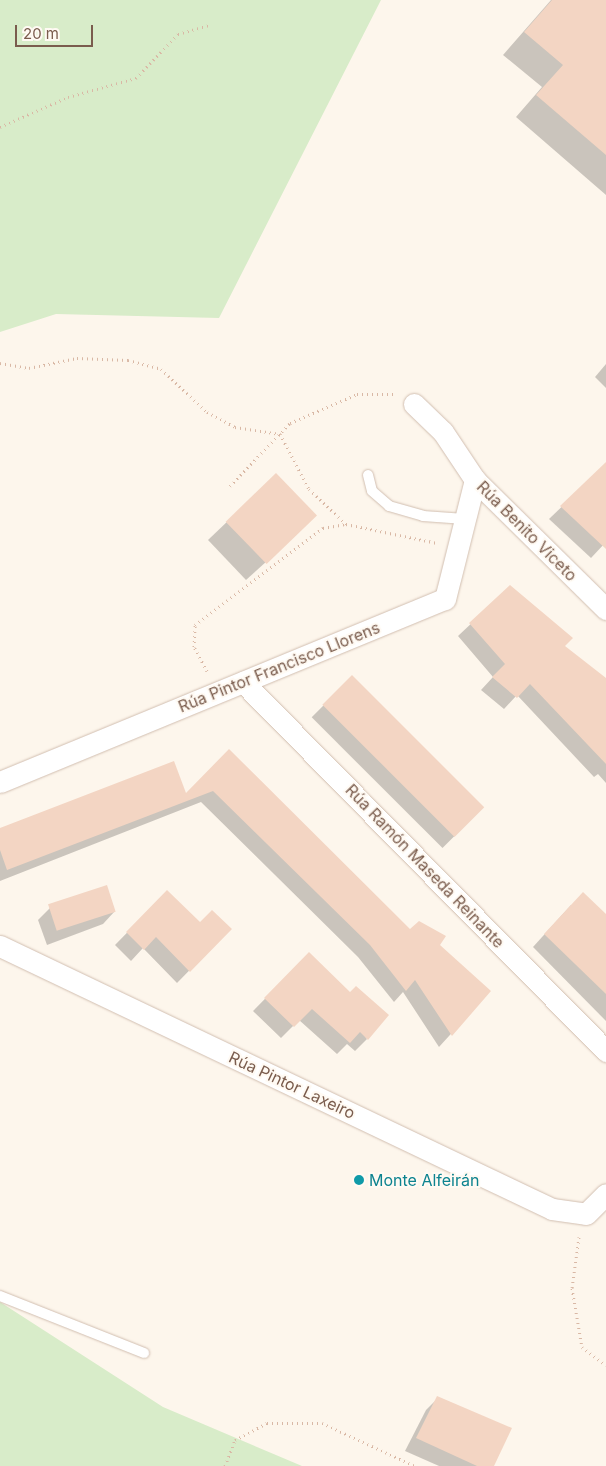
<!DOCTYPE html>
<html>
<head>
<meta charset="utf-8">
<style>
  body { margin:0 }
  #map { position:relative; width:606px; height:1466px; overflow:hidden; background:#fdf6ec; font-family:Inter,sans-serif }
  div>[style] { position:absolute }
  [style*='--x'] { left:calc(var(--x)*1px); top:calc(var(--y)*1px); width:calc(var(--w)*1px); rotate:calc(var(--a)*1deg) }
  .green>* { inset:0; background:#d8ecc9 }
  .shadow>* { inset:0; background:#0003; transform-origin:0 0 }
  .building>* { inset:0; background:#f3d5c3; transform-origin:0 0 }
  .path>* { height:3px; margin-top:-1.5px; transform-origin:0; background:repeating-linear-gradient(90deg,#d9b8a5 0 1px,transparent 0 5px) }
  .roads { filter:drop-shadow(0 0 1px #d1beb0) drop-shadow(0 0 1px #d1beb0) }
  .lane>* { height:10px; margin:-5px; padding:0 5px; transform-origin:5px; border-radius:5px; background:#fff }
  .street>* { height:21px; margin:-10.5px; padding:0 10.5px; transform-origin:10.5px; border-radius:10.5px; background:#fff }
  .dots>* { width:14px; height:14px; translate:-50% -50%; box-sizing:border-box; border:2px solid #fffaf3; border-radius:50% }
  span { translate:-50% -50%; white-space:nowrap; text-align:center; line-height:1.15; -webkit-text-stroke:4px #fffaf3; paint-order:stroke }
  .street-label { font-size:16px; color:#7a5c4d }
  .culture-label { font-size:16px; color:#0d838f }
  .left { translate:0 -50%; text-align:left }
  .scale { position:absolute; left:15px; top:25px; width:78px; height:22px; box-sizing:border-box; border:2px solid #7a5c4d; border-top:0; padding-left:6px; font-size:15px; line-height:18px; white-space:nowrap; color:#7a5c4d; -webkit-text-stroke:4px #fffaf3; paint-order:stroke }
</style>
</head>
<body>
<div id="map">
  <div class="green">
    <div style="clip-path:polygon(0 0,381px 0,219px 318px,56px 314px,0 332px)"></div>
    <div style="clip-path:polygon(0 1302px,163px 1407px,302px 1466px,0 1466px)"></div>
  </div>
  <div class="shadow">
    <div style="clip-path:polygon(551px 0,606px 3px,606px 195px,516px 117px,542px 87px,503px 55px)"></div>
    <div style="clip-path:polygon(606px 364px,606px 388px,595px 377px)"></div>
    <div style="clip-path:polygon(598px 472px,606px 480px,606px 542px,591px 558px,549px 519px)"></div>
    <div style="clip-path:polygon(276px 475px,298px 533px,246px 580px,208px 540px)"></div>
    <div style="clip-path:polygon(510px 587px,563px 647px,606px 679px,606px 783px,598px 774px,594px 777px,517px 695px,504px 709px,481px 690px,493px 677px,458px 636px)"></div>
    <div style="left:352px;top:677px;width:185px;height:57px;rotate:45deg"></div>
    <div style="clip-path:polygon(229px 751px,410px 931px,490px 991px,439px 1047px,403px 992px,394px 1002px,358px 957px,201px 802px,0 881px,0 829px,186px 795px)"></div>
    <div style="clip-path:polygon(167px 892px,200px 924px,230px 929px,177px 983px,143px 948px,131px 961px,115px 945px)"></div>
    <div style="clip-path:polygon(571px 905px,606px 916px,606px 1021px,533px 947px)"></div>
    <div style="clip-path:polygon(50px 908px,115px 911px,103px 924px,47px 945px,38px 920px)"></div>
    <div style="clip-path:polygon(309px 954px,367px 1039px,355px 1051px,347px 1044px,337px 1054px,299px 1020px,281px 1038px,253px 1011px)"></div>
    <div style="clip-path:polygon(438px 1398px,492px 1466px,439px 1466px,405px 1451px,426px 1410px)"></div>
  </div>
  <div class="building">
    <div style="clip-path:polygon(552px 0,606px 0,606px 155px,536px 95px,563px 65px,524px 32px)"></div>
    <div style="clip-path:polygon(606px 462px,606px 549px,560px 506px)"></div>
    <div style="left:276px;top:473px;width:59px;height:70px;rotate:46deg"></div>
    <div style="clip-path:polygon(510px 585px,573px 638px,565px 646px,606px 678px,606px 764px,530px 684px,517px 698px,492px 677px,505px 664px,469px 623px)"></div>
    <div style="left:352px;top:675px;width:187px;height:42px;rotate:45deg"></div>
    <div style="clip-path:polygon(229px 749px,410px 929px,419px 921px,446px 936px,440px 945px,491px 991px,452px 1036px,415px 980px,406px 991px,370px 945px,213px 791px,7px 870px,0 850px,0 828px,174px 761px,186px 793px)"></div>
    <div style="left:107px;top:885px;width:28px;height:62px;rotate:72deg"></div>
    <div style="clip-path:polygon(167px 890px,200px 922px,212px 910px,232px 929px,190px 972px,156px 937px,144px 950px,126px 932px)"></div>
    <div style="clip-path:polygon(583px 892px,606px 914px,606px 994px,544px 934px)"></div>
    <div style="clip-path:polygon(309px 952px,350px 992px,356px 986px,389px 1015px,368px 1040px,360px 1032px,350px 1043px,312px 1009px,294px 1027px,264px 998px)"></div>
    <div style="clip-path:polygon(437px 1396px,512px 1428px,494px 1466px,477px 1466px,416px 1438px)"></div>
  </div>
  <div class="path">
    <div style="--x:0;--y:127;--w:74;--a:-23.8"></div>
    <div style="--x:68;--y:97;--w:71;--a:-15.6"></div>
    <div style="--x:136;--y:78;--w:61;--a:-46.3"></div>
    <div style="--x:178;--y:34;--w:33;--a:-16"></div>
    <div style="--x:0;--y:363;--w:29;--a:10"></div>
    <div style="--x:29;--y:368;--w:49;--a:-11.8"></div>
    <div style="--x:77;--y:358;--w:51;--a:2.2"></div>
    <div style="--x:128;--y:360;--w:34;--a:15"></div>
    <div style="--x:161;--y:369;--w:63;--a:43.1"></div>
    <div style="--x:207;--y:412;--w:32;--a:28"></div>
    <div style="--x:235;--y:427;--w:46;--a:8.8"></div>
    <div style="--x:280;--y:434;--w:62;--a:62.2"></div>
    <div style="--x:309;--y:489;--w:51;--a:43.4"></div>
    <div style="--x:346;--y:524;--w:93;--a:11.8"></div>
    <div style="--x:230;--y:486;--w:87;--a:-46.4"></div>
    <div style="--x:290;--y:423;--w:73;--a:-23.4"></div>
    <div style="--x:357;--y:394;--w:36;--a:0"></div>
    <div style="--x:207;--y:671;--w:27;--a:-118"></div>
    <div style="--x:194;--y:647;--w:22;--a:-87"></div>
    <div style="--x:195;--y:625;--w:161;--a:-37.2"></div>
    <div style="--x:323;--y:528;--w:23;--a:-10"></div>
    <div style="--x:579;--y:1237;--w:51;--a:97.8"></div>
    <div style="--x:572;--y:1288;--w:60;--a:80.4"></div>
    <div style="--x:582;--y:1347;--w:30;--a:37"></div>
    <div style="--x:225;--y:1466;--w:28;--a:-69"></div>
    <div style="--x:235;--y:1440;--w:36;--a:-28"></div>
    <div style="--x:267;--y:1423;--w:55;--a:0"></div>
    <div style="--x:322;--y:1423;--w:102;--a:24.8"></div>
  </div>
  <div class="roads">
    <div class="lane">
      <div style="--x:368;--y:475;--w:16;--a:76"></div>
      <div style="--x:372;--y:491;--w:23;--a:41"></div>
      <div style="--x:389;--y:506;--w:35;--a:16"></div>
      <div style="--x:423;--y:516;--w:42;--a:4.1"></div>
      <div style="--x:0;--y:1296;--w:155;--a:21.6"></div>
    </div>
    <div class="street">
      <div style="--x:414;--y:404;--w:40;--a:44"></div>
      <div style="--x:443;--y:432;--w:58;--a:56.3"></div>
      <div style="--x:475;--y:480;--w:184;--a:44.6"></div>
      <div style="--x:243;--y:682;--w:518;--a:45.47"></div>
      <div style="--x:0;--y:782;--w:481;--a:-22.4"></div>
      <div style="--x:445;--y:599;--w:123;--a:-75.9"></div>
      <div style="--x:0;--y:946;--w:611;--a:25.48"></div>
      <div style="--x:552;--y:1209;--w:34;--a:8"></div>
      <div style="--x:586;--y:1214;--w:28;--a:-45"></div>
    </div>
  </div>
  <div class="dots">
    <div style="left:359px;top:1180px;background:#0f9aa8"></div>
  </div>
  <div class="street-label">
    <span style="left:527px;top:531px;rotate:45deg">Rúa Benito Viceto</span>
    <span style="left:279px;top:667px;rotate:-22deg">Rúa Pintor Francisco Llorens</span>
    <span style="left:425px;top:866px;rotate:46deg">Rúa Ramón Maseda Reinante</span>
    <span style="left:292px;top:1085px;rotate:25deg">Rúa Pintor Laxeiro</span>
  </div>
  <div class="culture-label">
    <span class="left" style="left:369px;top:1180px">Monte Alfeirán</span>
  </div>
  <div class="scale">20 m</div>
</div>
</body>
</html>
